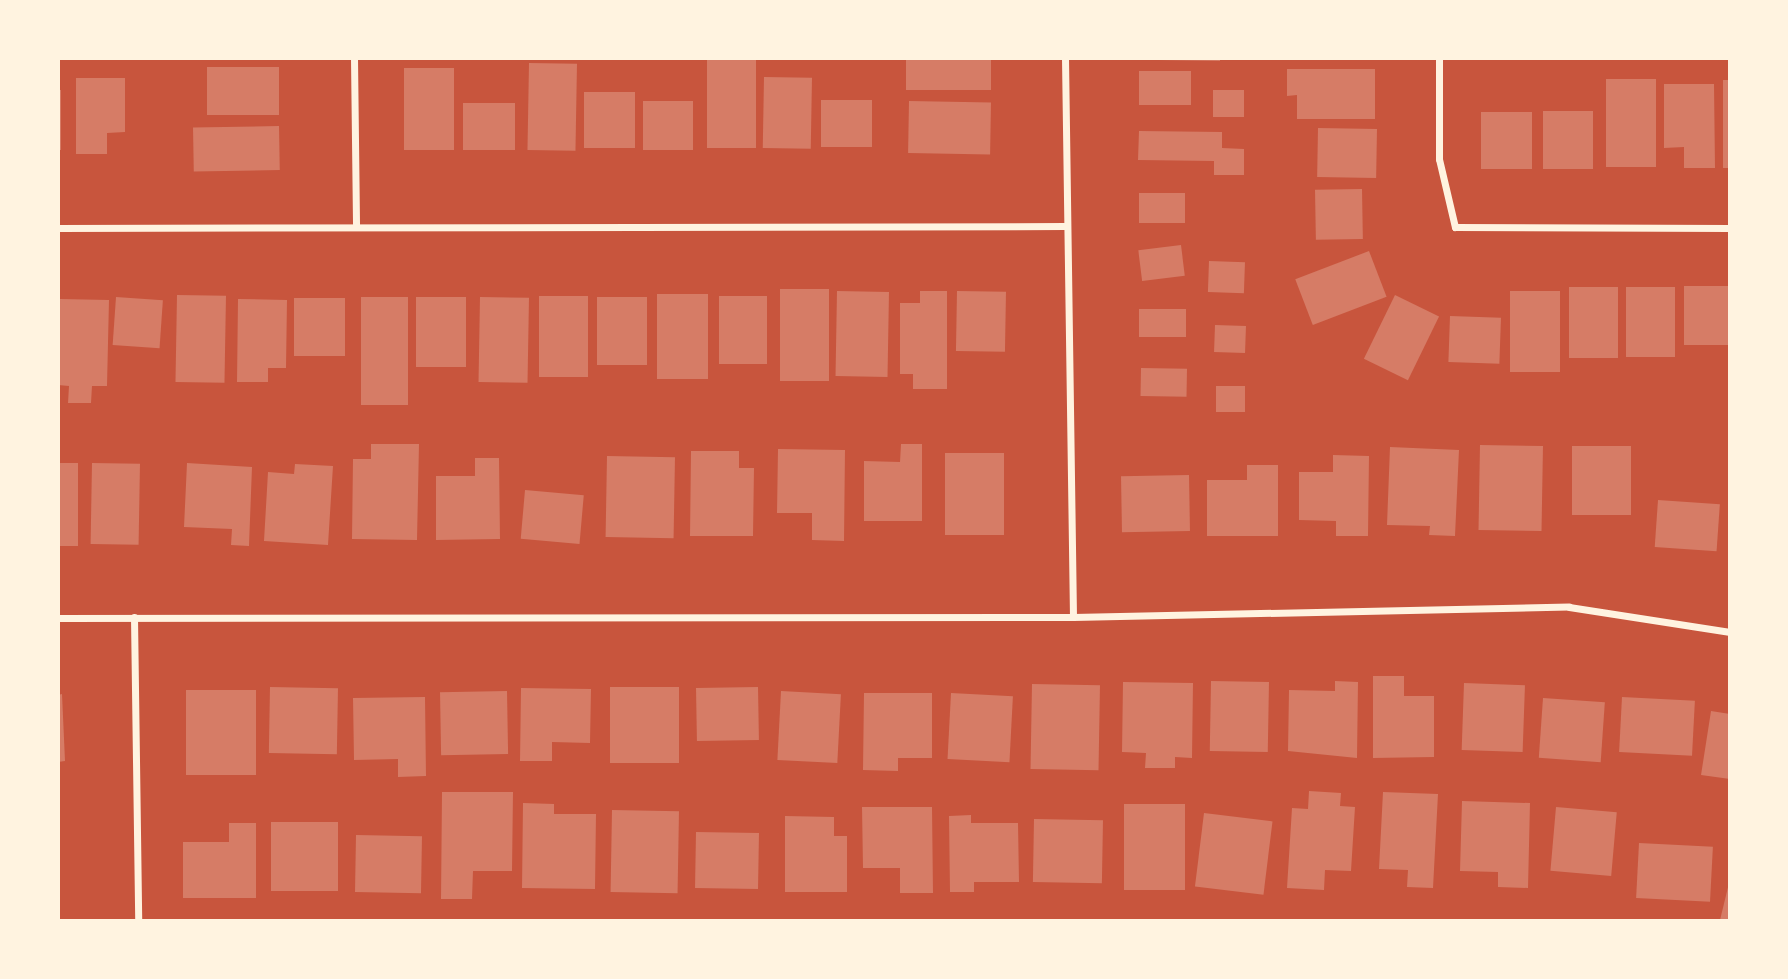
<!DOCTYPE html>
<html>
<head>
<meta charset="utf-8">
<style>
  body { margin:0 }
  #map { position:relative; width:1788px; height:979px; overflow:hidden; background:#c8553d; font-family:Arial,sans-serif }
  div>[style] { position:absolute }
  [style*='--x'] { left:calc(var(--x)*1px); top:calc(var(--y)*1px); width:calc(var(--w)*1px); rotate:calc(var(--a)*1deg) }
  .building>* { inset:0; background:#d67c66; transform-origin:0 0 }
  .minor>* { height:7px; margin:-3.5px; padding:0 3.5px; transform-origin:3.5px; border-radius:3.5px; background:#fff3e0 }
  span { translate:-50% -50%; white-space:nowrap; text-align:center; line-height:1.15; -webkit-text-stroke:5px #fff3e0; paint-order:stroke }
  .frame { position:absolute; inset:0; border:60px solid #fff3e0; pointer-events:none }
</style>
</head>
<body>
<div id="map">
  <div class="building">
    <div style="left:707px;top:58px;width:49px;height:90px"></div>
    <div style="left:906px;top:58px;width:85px;height:32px"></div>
    <div style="clip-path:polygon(1158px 58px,1220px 58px,1220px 61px,1158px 60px)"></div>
    <div style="left:529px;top:63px;width:48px;height:87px;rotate:1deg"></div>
    <div style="left:207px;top:67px;width:72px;height:48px"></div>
    <div style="left:404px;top:68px;width:50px;height:82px"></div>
    <div style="clip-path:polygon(1287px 69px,1375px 69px,1375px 119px,1297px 119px,1297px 95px,1287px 96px)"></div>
    <div style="left:1139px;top:71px;width:52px;height:34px"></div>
    <div style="left:764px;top:77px;width:48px;height:71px;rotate:1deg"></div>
    <div style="clip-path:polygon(76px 78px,125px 78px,125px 132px,107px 133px,107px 154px,76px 154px)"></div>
    <div style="left:1606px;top:79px;width:50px;height:88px"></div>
    <div style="left:1723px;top:80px;width:7px;height:88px"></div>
    <div style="clip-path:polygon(1664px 84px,1714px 84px,1715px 168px,1684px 168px,1684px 147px,1664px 148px)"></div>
    <div style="left:58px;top:90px;width:3px;height:60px"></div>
    <div style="left:1244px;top:90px;width:27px;height:31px;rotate:90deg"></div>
    <div style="left:584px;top:92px;width:51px;height:56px"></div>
    <div style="left:821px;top:100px;width:51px;height:47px"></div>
    <div style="left:643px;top:101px;width:50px;height:49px"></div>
    <div style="left:909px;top:101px;width:82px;height:52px;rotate:1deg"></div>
    <div style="left:463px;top:103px;width:52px;height:47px"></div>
    <div style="left:1543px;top:111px;width:50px;height:58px"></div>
    <div style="left:1481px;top:112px;width:51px;height:57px"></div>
    <div style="left:279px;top:126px;width:44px;height:86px;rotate:89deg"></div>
    <div style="left:1318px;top:128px;width:59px;height:49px;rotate:1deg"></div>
    <div style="clip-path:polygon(1139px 131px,1222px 132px,1222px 148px,1244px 149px,1244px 175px,1214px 175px,1214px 161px,1138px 160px)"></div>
    <div style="left:1362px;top:189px;width:50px;height:47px;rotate:89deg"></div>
    <div style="left:1139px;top:193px;width:46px;height:30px"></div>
    <div style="left:1181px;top:245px;width:31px;height:43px;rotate:83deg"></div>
    <div style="left:1369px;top:251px;width:49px;height:79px;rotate:69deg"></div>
    <div style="left:1209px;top:261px;width:36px;height:31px;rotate:2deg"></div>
    <div style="left:1684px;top:286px;width:46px;height:59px"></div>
    <div style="left:1569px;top:287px;width:49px;height:71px"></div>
    <div style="left:1626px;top:287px;width:49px;height:70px"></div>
    <div style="left:780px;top:289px;width:49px;height:92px"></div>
    <div style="left:837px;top:291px;width:52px;height:85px;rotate:1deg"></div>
    <div style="clip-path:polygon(920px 291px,947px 291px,947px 389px,913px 389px,913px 374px,900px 374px,900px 303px,920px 303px)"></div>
    <div style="left:957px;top:291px;width:49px;height:60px;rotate:1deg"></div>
    <div style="left:1510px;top:291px;width:50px;height:81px"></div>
    <div style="left:657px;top:294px;width:51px;height:85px"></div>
    <div style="left:177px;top:295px;width:49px;height:87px;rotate:1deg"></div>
    <div style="left:1395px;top:295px;width:49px;height:71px;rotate:26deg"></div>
    <div style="left:539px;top:296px;width:49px;height:81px"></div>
    <div style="left:719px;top:296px;width:48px;height:68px"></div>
    <div style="left:116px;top:297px;width:47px;height:48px;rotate:4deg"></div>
    <div style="left:361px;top:297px;width:47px;height:108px"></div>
    <div style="left:416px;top:297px;width:50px;height:70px"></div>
    <div style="left:480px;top:297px;width:49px;height:85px;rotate:1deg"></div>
    <div style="left:647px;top:297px;width:68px;height:50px;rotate:90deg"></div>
    <div style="left:294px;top:298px;width:51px;height:58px"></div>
    <div style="clip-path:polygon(60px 299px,109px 300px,107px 386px,92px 386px,91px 403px,68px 403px,69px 386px,58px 385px)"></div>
    <div style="clip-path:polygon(238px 299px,287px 300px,286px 368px,268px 368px,268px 382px,237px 382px)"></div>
    <div style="left:1139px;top:309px;width:47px;height:28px"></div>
    <div style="left:1450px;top:316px;width:51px;height:46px;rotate:2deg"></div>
    <div style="left:1215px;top:325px;width:31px;height:27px;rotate:2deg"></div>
    <div style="left:1141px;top:368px;width:46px;height:28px;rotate:1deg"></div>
    <div style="left:1216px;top:386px;width:29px;height:26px"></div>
    <div style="clip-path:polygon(371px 444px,419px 444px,417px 540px,352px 539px,353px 459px,371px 459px)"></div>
    <div style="clip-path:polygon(901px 444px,922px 444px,922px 521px,864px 521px,864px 461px,900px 462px)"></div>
    <div style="left:1480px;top:445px;width:63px;height:85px;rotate:1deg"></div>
    <div style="left:1572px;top:446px;width:59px;height:69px"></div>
    <div style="clip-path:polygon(1390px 447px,1459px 450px,1455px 536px,1429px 535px,1430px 526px,1387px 525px)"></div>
    <div style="clip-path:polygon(778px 449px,845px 450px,844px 541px,812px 540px,812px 513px,777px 513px)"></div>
    <div style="clip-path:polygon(691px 451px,739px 451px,739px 468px,754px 468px,753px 536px,690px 536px)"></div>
    <div style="left:945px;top:453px;width:59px;height:82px"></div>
    <div style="clip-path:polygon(1333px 455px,1369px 456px,1368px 536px,1336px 536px,1336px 521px,1299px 520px,1299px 472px,1333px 472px)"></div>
    <div style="left:607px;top:456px;width:68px;height:81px;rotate:1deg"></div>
    <div style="clip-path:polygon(475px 458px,499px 458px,500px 539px,436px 540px,436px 476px,475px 476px)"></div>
    <div style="left:58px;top:463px;width:20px;height:83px"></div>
    <div style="left:92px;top:463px;width:48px;height:81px;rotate:1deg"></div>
    <div style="clip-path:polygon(187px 463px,252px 467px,249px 546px,231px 545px,232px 529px,184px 527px)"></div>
    <div style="clip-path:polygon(295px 464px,333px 466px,328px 545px,264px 541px,268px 472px,294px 474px)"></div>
    <div style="clip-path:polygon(1247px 465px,1278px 465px,1278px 536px,1207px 536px,1207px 480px,1247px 480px)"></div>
    <div style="left:1189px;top:475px;width:56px;height:68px;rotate:89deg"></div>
    <div style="left:525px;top:490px;width:59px;height:49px;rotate:5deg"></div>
    <div style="left:1658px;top:500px;width:62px;height:47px;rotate:4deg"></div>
    <div style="clip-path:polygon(1373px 676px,1404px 676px,1404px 696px,1434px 696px,1434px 757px,1373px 758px)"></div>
    <div style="left:1211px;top:681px;width:58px;height:70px;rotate:1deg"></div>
    <div style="clip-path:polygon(1335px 681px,1358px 682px,1357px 758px,1288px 751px,1289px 690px,1335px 691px)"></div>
    <div style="clip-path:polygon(1123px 682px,1193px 683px,1192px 758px,1175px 757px,1175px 768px,1145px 768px,1146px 753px,1122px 752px)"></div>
    <div style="left:1464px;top:683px;width:61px;height:67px;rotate:2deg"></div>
    <div style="left:1032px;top:684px;width:68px;height:85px;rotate:1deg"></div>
    <div style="left:270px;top:687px;width:68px;height:66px;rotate:1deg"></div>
    <div style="left:610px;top:687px;width:69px;height:76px"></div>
    <div style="left:758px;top:687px;width:53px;height:62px;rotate:89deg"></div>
    <div style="clip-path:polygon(521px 688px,591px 689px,590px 743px,552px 742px,552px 761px,520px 761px)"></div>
    <div style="left:186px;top:690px;width:70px;height:85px"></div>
    <div style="left:507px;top:691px;width:63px;height:67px;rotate:89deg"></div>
    <div style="left:781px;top:691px;width:60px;height:69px;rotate:3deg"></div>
    <div style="clip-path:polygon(864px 693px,932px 693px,932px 758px,898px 758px,898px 771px,863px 770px)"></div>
    <div style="left:951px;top:693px;width:62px;height:66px;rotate:3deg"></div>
    <div style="clip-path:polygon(62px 694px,65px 761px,58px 762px,58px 695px)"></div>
    <div style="clip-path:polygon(425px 697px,426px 776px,398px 777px,398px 759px,354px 760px,353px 698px)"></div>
    <div style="left:1622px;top:697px;width:73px;height:55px;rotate:3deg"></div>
    <div style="left:1543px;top:698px;width:62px;height:60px;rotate:4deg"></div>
    <div style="clip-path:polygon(1711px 711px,1730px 714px,1730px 779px,1701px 775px)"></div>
    <div style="clip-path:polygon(1309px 791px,1341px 793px,1340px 806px,1355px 807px,1351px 871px,1325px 870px,1324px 890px,1287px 888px,1292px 808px,1308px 809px)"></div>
    <div style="clip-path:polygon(442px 792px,513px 792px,512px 871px,473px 871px,472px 899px,441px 899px)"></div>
    <div style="clip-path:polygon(1383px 792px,1438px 794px,1433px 888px,1407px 887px,1408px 870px,1379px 869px)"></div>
    <div style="clip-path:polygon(1462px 801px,1530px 803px,1528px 888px,1498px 887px,1498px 872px,1460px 871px)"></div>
    <div style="clip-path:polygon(523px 803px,554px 804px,554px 814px,596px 814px,595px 889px,522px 888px)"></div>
    <div style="left:1124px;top:804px;width:61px;height:86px"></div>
    <div style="clip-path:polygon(862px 807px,932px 807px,933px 893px,900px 893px,900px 868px,863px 868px)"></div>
    <div style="left:1556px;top:807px;width:61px;height:64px;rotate:5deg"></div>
    <div style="left:612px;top:810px;width:67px;height:82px;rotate:1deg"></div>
    <div style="left:1204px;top:813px;width:69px;height:74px;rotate:7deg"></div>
    <div style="clip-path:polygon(971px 815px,971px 823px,1018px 823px,1019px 882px,974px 882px,974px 892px,950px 892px,949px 816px)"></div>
    <div style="clip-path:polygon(785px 816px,834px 817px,834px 836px,847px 836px,847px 892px,785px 892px)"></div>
    <div style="left:1034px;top:819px;width:69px;height:63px;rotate:1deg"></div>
    <div style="left:271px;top:822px;width:67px;height:69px"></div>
    <div style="clip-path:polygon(229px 823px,256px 823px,256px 898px,183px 898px,183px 842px,229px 842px)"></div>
    <div style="left:696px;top:832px;width:63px;height:56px;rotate:1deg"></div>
    <div style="left:356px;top:835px;width:66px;height:57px;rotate:1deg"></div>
    <div style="left:1639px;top:843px;width:74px;height:55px;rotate:3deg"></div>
    <div style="clip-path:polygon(1730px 879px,1730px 921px,1723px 921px,1720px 920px)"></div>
  </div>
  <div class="minor">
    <div style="--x:354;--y:58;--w:167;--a:89.3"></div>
    <div style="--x:1065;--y:58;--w:559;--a:89.18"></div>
    <div style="--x:1439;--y:58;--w:101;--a:90"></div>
    <div style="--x:1439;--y:159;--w:70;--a:76.8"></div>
    <div style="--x:1455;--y:227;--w:275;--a:0.2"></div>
    <div style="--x:58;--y:228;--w:1007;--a:-0.11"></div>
    <div style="--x:134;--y:617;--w:304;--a:89.2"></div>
    <div style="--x:58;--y:618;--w:1015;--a:-0.06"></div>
    <div style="--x:1073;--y:617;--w:496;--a:-1.2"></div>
    <div style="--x:1569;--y:607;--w:163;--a:8.8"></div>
  </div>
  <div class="frame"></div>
</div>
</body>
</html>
